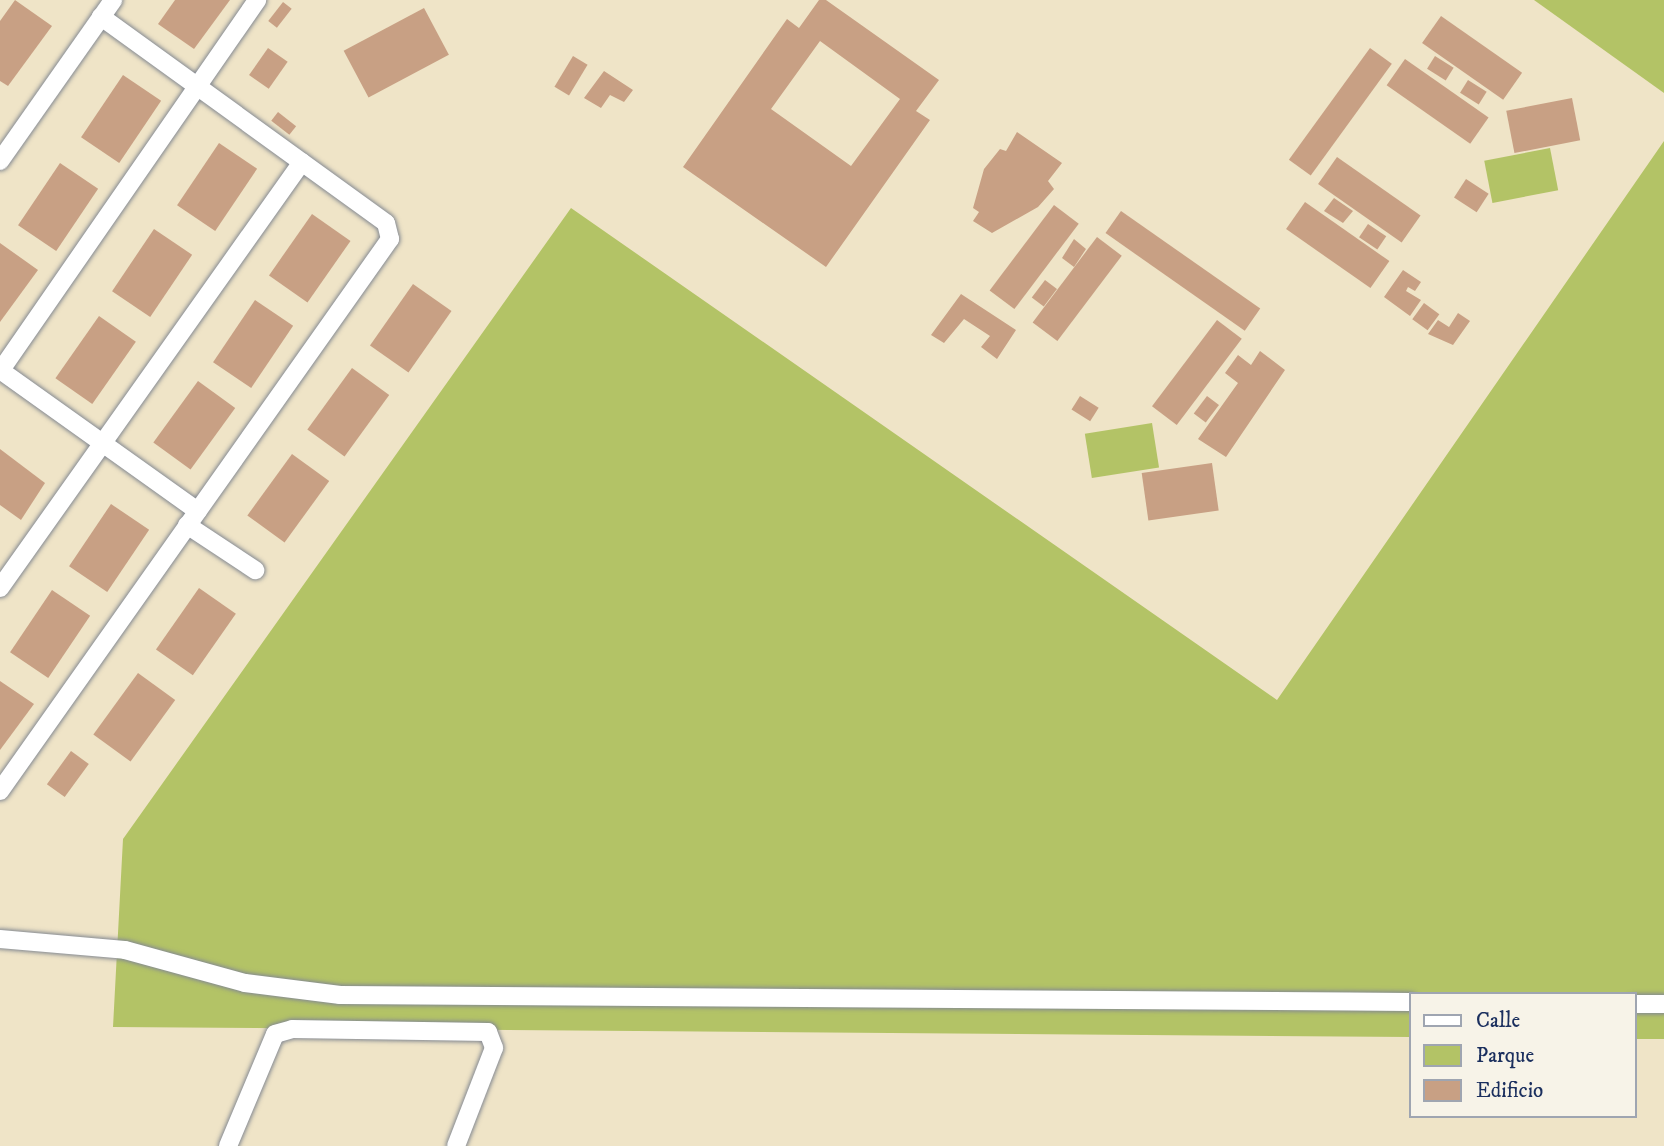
<!DOCTYPE html>
<html>
<head>
<meta charset="utf-8">
<style>
  body { margin:0 }
  #map { position:relative; width:1664px; height:1146px; overflow:hidden; background:#efe4c7; font-family:"IM FELL DW Pica",serif }
  div>[style] { position:absolute }
  [style*='--x'] { left:calc(var(--x)*1px); top:calc(var(--y)*1px); width:calc(var(--w)*1px); rotate:calc(var(--a)*1deg) }
  .green>* { inset:0; background:#b3c366; transform-origin:0 0 }
  .building>* { inset:0; background:#c8a084; transform-origin:0 0 }
  .roads { filter:drop-shadow(0 0 2px #858a92) drop-shadow(0 0 2px #858a92) }
  .minor>* { height:18px; margin:-9px; padding:0 9px; transform-origin:9px; border-radius:9px; background:#fff }
  span { translate:-50% -50%; white-space:nowrap; text-align:center; line-height:1.15; -webkit-text-stroke:6px #f7f3e8; paint-order:stroke }
  .legend { position:absolute; left:1409px; top:992px; width:228px; height:126px; box-sizing:border-box; background:#f7f3e8; border:2px solid #9fa5b1; margin:0; padding:9px 12px; list-style:none; font-size:21px; color:#1b2f5e }
  .legend li { display:flex; align-items:center; gap:14px; height:35px }
  .legend b { width:35px; border:2px solid #9fa5b1 }
</style>
</head>
<body>
<div id="map">
  <div class="green">
    <div style="clip-path:polygon(1534px 0,1664px 0,1664px 93px)"></div>
    <div style="clip-path:polygon(1664px 141px,1664px 1039px,1634px 1039px,1634px 994px,1410px 994px,1410px 1037px,113px 1027px,123px 839px,571px 208px,1277px 700px)"></div>
    <div style="left:1550px;top:148px;width:43px;height:67px;rotate:79deg"></div>
    <div style="left:1152px;top:423px;width:45px;height:68px;rotate:81deg"></div>
  </div>
  <div class="building">
    <div style="clip-path:polygon(15px 0,52px 26px,8px 86px,0 81px,0 21px)"></div>
    <div style="clip-path:polygon(175px 0,230px 0,194px 49px,158px 24px)"></div>
    <div style="clip-path:polygon(evenodd,819px 0,826px 0,939px 80px,916px 111px,930px 120px,826px 267px,683px 167px,787px 19px,799px 28px,819px 0,820px 41px,900px 99px,851px 166px,771px 109px,820px 41px)"></div>
    <div style="left:283px;top:2px;width:11px;height:24px;rotate:38deg"></div>
    <div style="left:424px;top:8px;width:53px;height:91px;rotate:62deg"></div>
    <div style="left:1441px;top:16px;width:99px;height:33px;rotate:35deg"></div>
    <div style="left:268px;top:48px;width:24px;height:33px;rotate:35deg"></div>
    <div style="left:1370px;top:48px;width:27px;height:138px;rotate:36deg"></div>
    <div style="left:573px;top:56px;width:17px;height:36px;rotate:31deg"></div>
    <div style="left:1435px;top:56px;width:22px;height:15px;rotate:32deg"></div>
    <div style="left:1405px;top:59px;width:102px;height:32px;rotate:35deg"></div>
    <div style="clip-path:polygon(604px 71px,633px 90px,624px 102px,610px 95px,601px 108px,584px 98px)"></div>
    <div style="left:123px;top:75px;width:46px;height:75px;rotate:34deg"></div>
    <div style="left:1468px;top:80px;width:22px;height:15px;rotate:32deg"></div>
    <div style="left:1572px;top:98px;width:43px;height:67px;rotate:79deg"></div>
    <div style="left:278px;top:112px;width:23px;height:11px;rotate:38deg"></div>
    <div style="clip-path:polygon(1017px 132px,1062px 163px,1048px 181px,1054px 189px,1038px 207px,992px 233px,973px 221px,979px 212px,973px 208px,984px 169px,1000px 149px,1006px 151px)"></div>
    <div style="left:219px;top:143px;width:46px;height:75px;rotate:34deg"></div>
    <div style="left:1337px;top:157px;width:102px;height:33px;rotate:35deg"></div>
    <div style="left:60px;top:163px;width:46px;height:75px;rotate:34deg"></div>
    <div style="left:1466px;top:179px;width:27px;height:22px;rotate:33deg"></div>
    <div style="clip-path:polygon(1334px 198px,1353px 211px,1343px 223px,1324px 211px)"></div>
    <div style="left:1305px;top:202px;width:103px;height:33px;rotate:35deg"></div>
    <div style="left:1054px;top:205px;width:31px;height:107px;rotate:37deg"></div>
    <div style="left:1121px;top:211px;width:170px;height:27px;rotate:35deg"></div>
    <div style="left:312px;top:214px;width:47px;height:75px;rotate:35deg"></div>
    <div style="left:1368px;top:224px;width:22px;height:16px;rotate:34deg"></div>
    <div style="left:154px;top:229px;width:46px;height:75px;rotate:34deg"></div>
    <div style="left:1097px;top:237px;width:31px;height:107px;rotate:37deg"></div>
    <div style="clip-path:polygon(1074px 239px,1086px 249px,1074px 267px,1062px 258px)"></div>
    <div style="clip-path:polygon(0 243px,38px 270px,0 322px)"></div>
    <div style="clip-path:polygon(1403px 270px,1421px 282px,1415px 291px,1408px 287px,1406px 291px,1421px 300px,1410px 316px,1384px 297px)"></div>
    <div style="left:1045px;top:280px;width:15px;height:22px;rotate:37deg"></div>
    <div style="left:413px;top:284px;width:47px;height:75px;rotate:35deg"></div>
    <div style="clip-path:polygon(961px 294px,1016px 330px,997px 359px,981px 347px,990px 336px,964px 319px,944px 343px,931px 335px)"></div>
    <div style="left:255px;top:300px;width:46px;height:75px;rotate:34deg"></div>
    <div style="left:1424px;top:303px;width:19px;height:20px;rotate:36deg"></div>
    <div style="clip-path:polygon(1458px 313px,1470px 321px,1453px 345px,1428px 334px,1438px 320px,1449px 327px)"></div>
    <div style="left:99px;top:316px;width:45px;height:76px;rotate:35deg"></div>
    <div style="left:1217px;top:320px;width:31px;height:108px;rotate:37deg"></div>
    <div style="clip-path:polygon(1260px 351px,1285px 370px,1226px 457px,1198px 439px,1238px 383px,1225px 373px,1238px 355px,1251px 365px)"></div>
    <div style="left:352px;top:368px;width:46px;height:76px;rotate:36deg"></div>
    <div style="left:198px;top:381px;width:46px;height:76px;rotate:36deg"></div>
    <div style="left:1080px;top:396px;width:22px;height:16px;rotate:32deg"></div>
    <div style="left:1207px;top:396px;width:15px;height:22px;rotate:37deg"></div>
    <div style="clip-path:polygon(0 449px,45px 483px,21px 520px,0 505px)"></div>
    <div style="left:292px;top:454px;width:46px;height:76px;rotate:36deg"></div>
    <div style="left:1212px;top:463px;width:48px;height:71px;rotate:82deg"></div>
    <div style="left:111px;top:504px;width:46px;height:75px;rotate:34deg"></div>
    <div style="left:199px;top:588px;width:45px;height:75px;rotate:35deg"></div>
    <div style="left:52px;top:590px;width:46px;height:75px;rotate:34deg"></div>
    <div style="left:138px;top:673px;width:46px;height:76px;rotate:36deg"></div>
    <div style="clip-path:polygon(0 681px,34px 704px,0 750px)"></div>
    <div style="left:71px;top:751px;width:22px;height:41px;rotate:36deg"></div>
  </div>
  <div class="roads">
    <div class="minor">
      <div style="--x:0;--y:161;--w:197;--a:-54.9"></div>
      <div style="--x:0;--y:370;--w:243;--a:35.5"></div>
      <div style="--x:1;--y:370;--w:450;--a:-55.3"></div>
      <div style="--x:187;--y:525;--w:82;--a:33.5"></div>
      <div style="--x:0;--y:588;--w:522;--a:-54.67"></div>
      <div style="--x:0;--y:791;--w:676;--a:-54.76"></div>
      <div style="--x:390;--y:239;--w:16;--a:-104"></div>
      <div style="--x:386;--y:223;--w:352;--a:-144.1"></div>
      <div style="--x:0;--y:939;--w:125;--a:5"></div>
      <div style="--x:125;--y:950;--w:124;--a:15.4"></div>
      <div style="--x:245;--y:983;--w:96;--a:7.2"></div>
      <div style="--x:340;--y:995;--w:1070;--a:0.37"></div>
      <div style="--x:1634;--y:1004;--w:30;--a:0"></div>
      <div style="--x:228;--y:1146;--w:121;--a:-67.2"></div>
      <div style="--x:275;--y:1034;--w:18;--a:-16"></div>
      <div style="--x:292;--y:1029;--w:196;--a:0.9"></div>
      <div style="--x:488;--y:1032;--w:17;--a:69"></div>
      <div style="--x:494;--y:1048;--w:105;--a:111.2"></div>
    </div>
  </div>
  <ul class="legend">
  <li><b style="height:9px;background:#fff"></b>Calle</li>
  <li><b style="height:19px;background:#b3c366"></b>Parque</li>
  <li><b style="height:19px;background:#c8a084"></b>Edificio</li>
  </ul>
</div>
</body>
</html>
